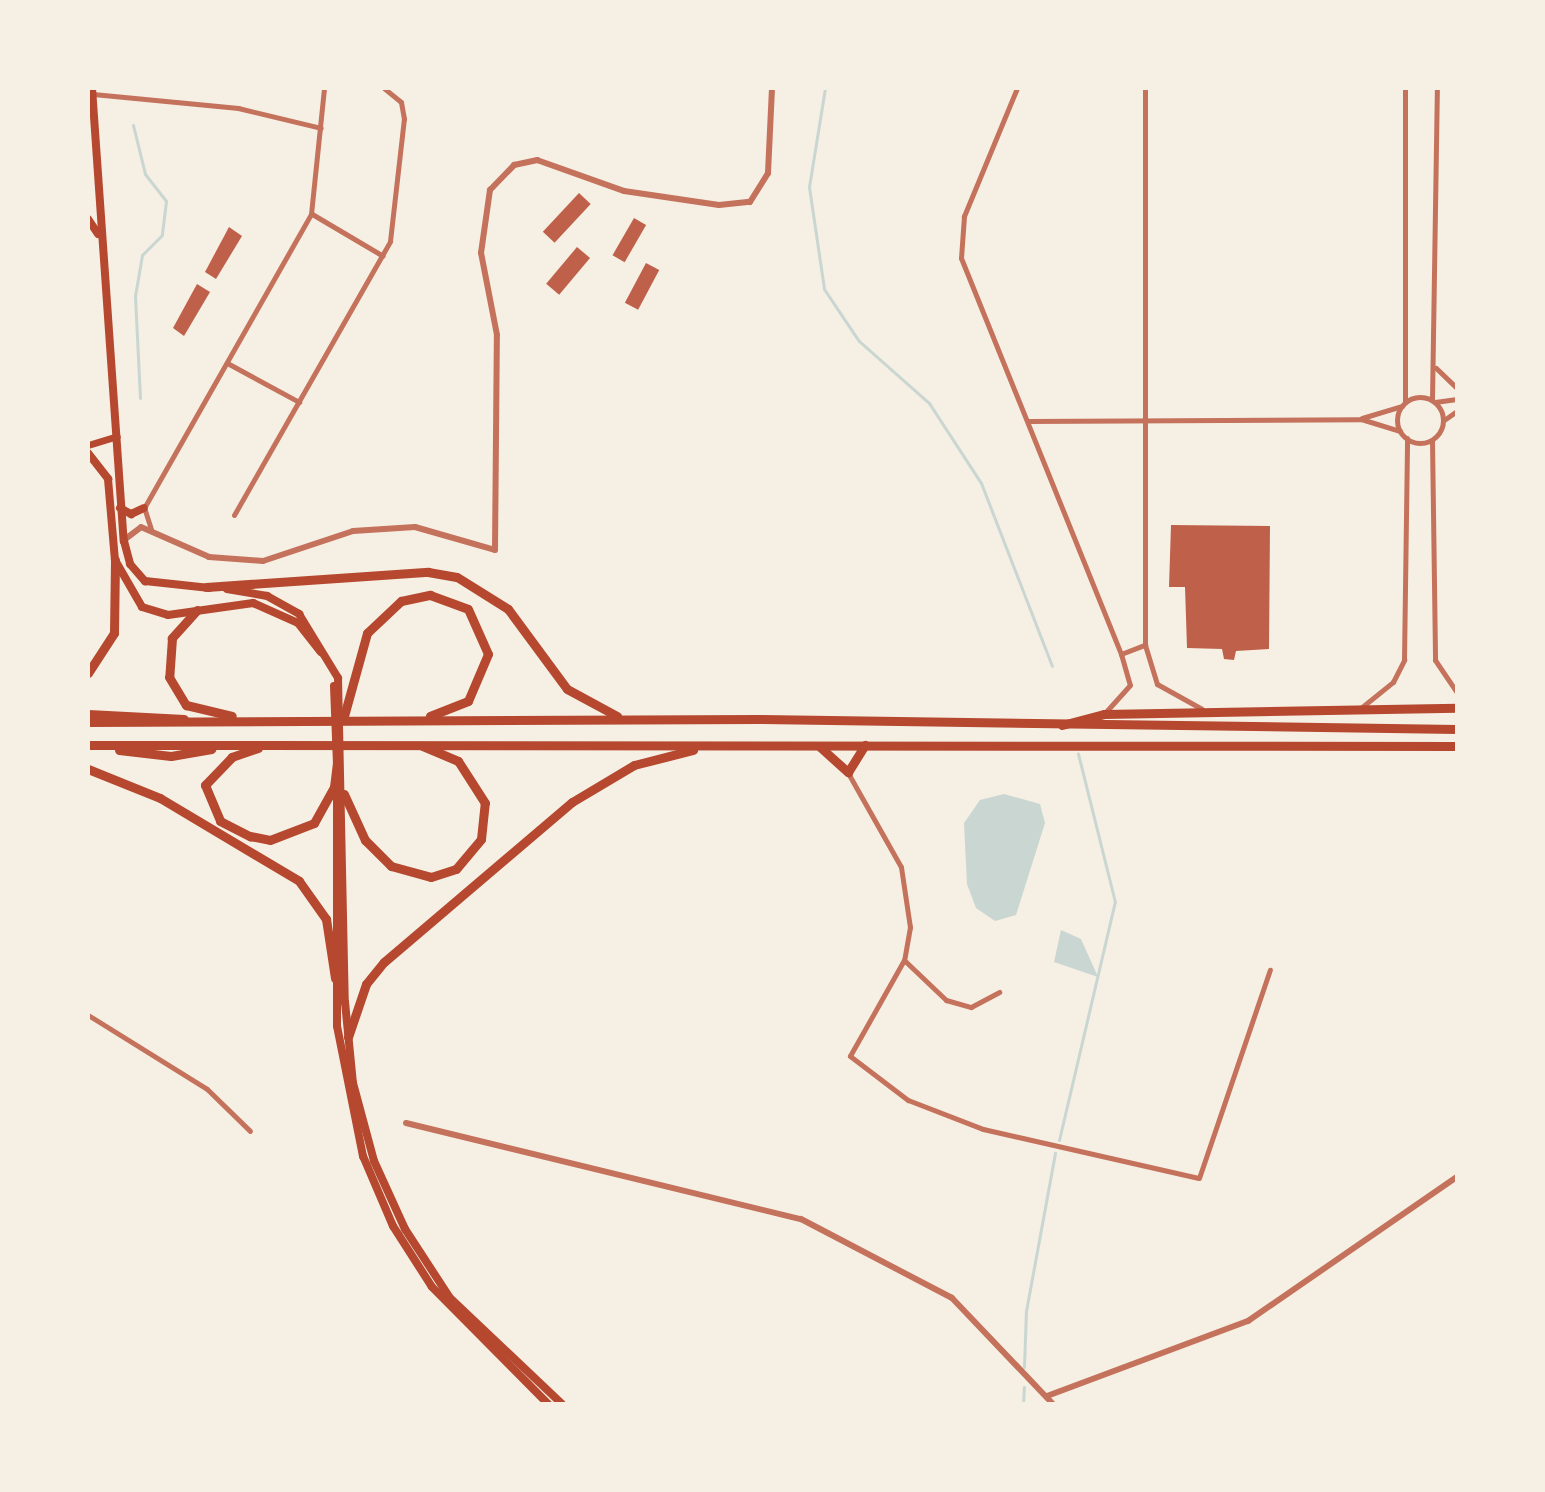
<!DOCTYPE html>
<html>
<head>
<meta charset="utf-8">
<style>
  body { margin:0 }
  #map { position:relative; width:1545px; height:1492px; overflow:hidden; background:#f6efe4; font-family:Mulish,sans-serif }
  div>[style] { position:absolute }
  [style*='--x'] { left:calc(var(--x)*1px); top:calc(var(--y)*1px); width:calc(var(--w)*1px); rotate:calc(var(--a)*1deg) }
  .water>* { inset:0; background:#c9d6d2 }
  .stream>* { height:3px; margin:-1.5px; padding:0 1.5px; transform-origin:1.5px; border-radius:1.5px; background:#c9d6d2 }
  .building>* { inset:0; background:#bf614a; transform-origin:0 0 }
  .minor>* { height:5px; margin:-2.5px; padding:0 2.5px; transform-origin:2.5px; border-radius:2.5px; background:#c5725c }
  .minor>.ring { margin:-2.5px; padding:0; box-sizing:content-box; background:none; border:5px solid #c5725c; border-radius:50% }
  .tertiary>* { height:6px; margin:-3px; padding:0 3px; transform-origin:3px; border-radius:3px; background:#c5725c }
  .secondary>* { height:7px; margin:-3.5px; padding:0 3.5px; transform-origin:3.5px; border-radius:3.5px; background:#b5482f }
  .primary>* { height:8px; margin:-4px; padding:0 4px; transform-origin:4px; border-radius:4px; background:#b5482f }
  .motorway>* { height:9px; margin:-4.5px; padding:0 4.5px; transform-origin:4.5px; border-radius:4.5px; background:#b5482f }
  span { translate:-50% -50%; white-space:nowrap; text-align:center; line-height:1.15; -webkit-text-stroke:8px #f6efe4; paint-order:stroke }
  .frame { position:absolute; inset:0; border:90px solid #f6efe4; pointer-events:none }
</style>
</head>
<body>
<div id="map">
  <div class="water">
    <div style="clip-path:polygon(1004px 794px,1040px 804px,1045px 823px,1016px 915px,995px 921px,976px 908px,967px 884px,964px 823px,980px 800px)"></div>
    <div style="clip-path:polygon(1061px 930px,1081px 939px,1098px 977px,1054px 962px)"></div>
  </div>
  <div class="stream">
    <div style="--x:825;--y:88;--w:100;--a:99.2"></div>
    <div style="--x:809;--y:187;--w:103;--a:81.6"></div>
    <div style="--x:824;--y:289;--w:63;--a:56.1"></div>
    <div style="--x:859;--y:341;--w:94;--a:41.5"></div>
    <div style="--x:929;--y:403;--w:95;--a:57"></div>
    <div style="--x:981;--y:483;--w:196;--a:68.8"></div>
    <div style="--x:133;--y:125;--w:50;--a:76.2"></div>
    <div style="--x:145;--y:174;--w:34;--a:52"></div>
    <div style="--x:166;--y:201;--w:34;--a:97"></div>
    <div style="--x:162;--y:235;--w:28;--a:135"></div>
    <div style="--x:142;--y:255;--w:42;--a:99.7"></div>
    <div style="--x:135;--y:296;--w:102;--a:87.2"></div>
    <div style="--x:1059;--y:1140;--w:244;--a:-76.8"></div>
    <div style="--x:1115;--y:902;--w:153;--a:-104"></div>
    <div style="--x:1024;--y:1367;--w:56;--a:-88"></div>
    <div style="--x:1026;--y:1311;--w:161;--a:-79.6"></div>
    <div style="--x:1023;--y:1404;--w:17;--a:-87"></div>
  </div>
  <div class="building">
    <div style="left:579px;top:193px;width:16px;height:53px;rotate:43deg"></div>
    <div style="left:634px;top:218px;width:14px;height:43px;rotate:30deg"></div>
    <div style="clip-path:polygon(229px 227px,242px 236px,216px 279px,205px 272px)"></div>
    <div style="left:577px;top:247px;width:17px;height:48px;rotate:40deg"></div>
    <div style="left:646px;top:263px;width:15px;height:45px;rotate:28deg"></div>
    <div style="clip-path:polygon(197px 284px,210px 292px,184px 336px,173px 328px)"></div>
    <div style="clip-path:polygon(1171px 525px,1270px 526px,1269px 649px,1236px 651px,1234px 660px,1224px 659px,1222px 649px,1187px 648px,1185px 587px,1169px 587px)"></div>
  </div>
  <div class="minor">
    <div style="--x:1017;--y:88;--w:139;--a:112.5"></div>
    <div style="--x:964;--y:216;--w:42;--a:94.1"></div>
    <div style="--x:961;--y:258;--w:427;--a:68"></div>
    <div style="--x:1121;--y:654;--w:32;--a:74"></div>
    <div style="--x:1130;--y:685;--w:38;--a:132"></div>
    <div style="--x:1145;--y:88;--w:557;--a:90"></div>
    <div style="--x:1145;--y:645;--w:41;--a:72.9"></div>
    <div style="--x:1157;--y:684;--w:51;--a:29.1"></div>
    <div style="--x:1405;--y:88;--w:314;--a:90"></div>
    <div style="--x:93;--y:94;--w:146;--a:5.5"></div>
    <div style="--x:238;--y:108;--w:85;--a:13.5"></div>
    <div style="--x:312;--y:214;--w:82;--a:30.6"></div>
    <div style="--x:229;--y:364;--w:80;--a:28.5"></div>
    <div style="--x:1436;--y:368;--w:29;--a:44"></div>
    <div class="ring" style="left:1397px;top:397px;width:41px;height:41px"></div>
    <div style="--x:1432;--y:400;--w:312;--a:-89.1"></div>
    <div style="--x:1435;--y:402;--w:22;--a:-8"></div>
    <div style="--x:1362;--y:418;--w:42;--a:-16.7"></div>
    <div style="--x:1444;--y:420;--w:16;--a:-35"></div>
    <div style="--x:1029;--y:421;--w:332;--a:-0.3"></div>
    <div style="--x:1361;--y:419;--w:41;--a:17.1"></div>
    <div style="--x:1432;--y:440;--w:220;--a:89.2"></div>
    <div style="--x:1435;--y:660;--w:40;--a:56"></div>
    <div style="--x:234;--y:515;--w:315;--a:-60.3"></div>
    <div style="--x:390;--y:241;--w:123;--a:-83.5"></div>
    <div style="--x:404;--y:119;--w:17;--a:-100"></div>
    <div style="--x:401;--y:102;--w:22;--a:-141"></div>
    <div style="--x:151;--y:529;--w:22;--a:-108"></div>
    <div style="--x:144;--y:508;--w:338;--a:-60.4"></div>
    <div style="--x:311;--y:214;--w:127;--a:-84.1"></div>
    <div style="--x:1121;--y:654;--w:26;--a:-21"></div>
    <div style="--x:1362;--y:707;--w:40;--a:-39"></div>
    <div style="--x:1393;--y:682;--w:25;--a:-63"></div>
    <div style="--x:1404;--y:660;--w:222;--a:-89.2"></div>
    <div style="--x:848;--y:773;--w:108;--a:60.6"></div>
    <div style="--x:901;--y:867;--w:61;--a:81.5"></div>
    <div style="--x:910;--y:927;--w:34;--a:100"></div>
    <div style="--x:904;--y:960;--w:110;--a:119.4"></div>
    <div style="--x:850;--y:1056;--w:73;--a:37.2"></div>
    <div style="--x:908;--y:1100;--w:80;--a:21.1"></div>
    <div style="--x:983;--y:1129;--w:221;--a:12.8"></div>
    <div style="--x:1199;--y:1178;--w:220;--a:-71.2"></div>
    <div style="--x:904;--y:960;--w:58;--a:43.6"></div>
    <div style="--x:946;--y:1000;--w:26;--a:16"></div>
    <div style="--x:971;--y:1007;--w:32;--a:-28"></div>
    <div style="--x:88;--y:1015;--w:140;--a:31.9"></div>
    <div style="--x:207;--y:1089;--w:60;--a:44.3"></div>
  </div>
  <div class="tertiary">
    <div style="--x:124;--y:540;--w:21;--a:-37"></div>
    <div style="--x:141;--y:527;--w:74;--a:23.8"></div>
    <div style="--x:209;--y:557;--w:54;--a:4.2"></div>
    <div style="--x:263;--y:561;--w:95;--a:-18.4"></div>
    <div style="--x:353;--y:531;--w:62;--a:-3.7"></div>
    <div style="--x:415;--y:527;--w:83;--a:16"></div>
    <div style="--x:495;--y:550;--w:215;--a:-89.5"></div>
    <div style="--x:497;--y:335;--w:84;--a:-101"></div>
    <div style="--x:481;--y:253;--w:64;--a:-81.9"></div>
    <div style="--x:490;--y:190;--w:35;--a:-46"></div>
    <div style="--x:514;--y:165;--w:24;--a:-12"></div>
    <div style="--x:537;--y:160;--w:92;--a:19.6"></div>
    <div style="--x:624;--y:191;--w:96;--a:8.4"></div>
    <div style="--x:719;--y:205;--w:31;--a:-6"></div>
    <div style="--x:750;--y:202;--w:34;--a:-58"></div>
    <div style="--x:768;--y:173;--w:85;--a:-87.3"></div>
    <div style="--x:406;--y:1123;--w:406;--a:13.7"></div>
    <div style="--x:801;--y:1219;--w:170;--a:27.6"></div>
    <div style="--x:952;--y:1298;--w:146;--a:46.4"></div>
    <div style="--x:1047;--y:1396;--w:215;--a:-20.5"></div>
    <div style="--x:1248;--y:1321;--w:254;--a:-34.6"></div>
  </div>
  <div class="secondary">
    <div style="--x:88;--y:445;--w:30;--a:-17"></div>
  </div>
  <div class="primary">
    <div style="--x:92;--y:88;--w:454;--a:86"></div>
    <div style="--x:124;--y:541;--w:24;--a:75"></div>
    <div style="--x:130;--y:564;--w:23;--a:49"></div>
    <div style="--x:145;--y:581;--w:65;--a:6.1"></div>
    <div style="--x:88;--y:219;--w:18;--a:56"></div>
    <div style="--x:88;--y:453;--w:33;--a:52"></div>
    <div style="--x:108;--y:479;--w:81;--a:85.1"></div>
    <div style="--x:115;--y:560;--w:54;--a:60.1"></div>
    <div style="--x:142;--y:607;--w:27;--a:17"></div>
    <div style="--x:168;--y:615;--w:86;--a:-8"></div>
    <div style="--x:253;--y:603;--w:49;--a:24"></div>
    <div style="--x:298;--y:623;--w:37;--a:52"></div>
    <div style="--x:120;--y:508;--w:13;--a:29"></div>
    <div style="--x:131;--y:514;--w:14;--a:-25"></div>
    <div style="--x:227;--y:589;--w:41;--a:9.9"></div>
    <div style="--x:267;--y:596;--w:37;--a:29"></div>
    <div style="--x:299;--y:614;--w:75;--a:58.6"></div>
    <div style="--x:338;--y:678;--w:324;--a:88.8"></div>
    <div style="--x:345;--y:1002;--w:81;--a:84.4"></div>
    <div style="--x:353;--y:1083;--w:81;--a:74.9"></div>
    <div style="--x:374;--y:1161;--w:75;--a:65.5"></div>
    <div style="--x:405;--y:1229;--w:82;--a:56.9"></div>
    <div style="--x:450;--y:1298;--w:154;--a:43.4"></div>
    <div style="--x:334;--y:686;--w:79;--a:87.8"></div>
    <div style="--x:337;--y:782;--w:244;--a:90"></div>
    <div style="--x:337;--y:1026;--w:133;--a:78.7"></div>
    <div style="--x:363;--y:1156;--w:76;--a:66.8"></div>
    <div style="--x:393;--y:1226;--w:72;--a:57.4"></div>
    <div style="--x:432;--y:1287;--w:165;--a:45.2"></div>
  </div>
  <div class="motorway">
    <div style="--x:206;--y:587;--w:223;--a:-3.9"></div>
    <div style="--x:428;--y:572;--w:29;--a:10"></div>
    <div style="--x:457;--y:577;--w:60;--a:32.1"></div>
    <div style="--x:508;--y:609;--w:99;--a:53.6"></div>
    <div style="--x:567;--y:689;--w:57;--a:28.4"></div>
    <div style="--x:197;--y:610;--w:38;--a:132"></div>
    <div style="--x:172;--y:638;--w:39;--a:94"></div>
    <div style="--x:169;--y:677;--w:33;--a:59"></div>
    <div style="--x:186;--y:705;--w:47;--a:13.4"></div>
    <div style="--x:88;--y:673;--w:48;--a:-57"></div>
    <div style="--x:114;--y:633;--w:73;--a:-89.2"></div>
    <div style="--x:88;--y:714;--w:96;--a:3"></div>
    <div style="--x:344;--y:716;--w:86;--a:-74.5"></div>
    <div style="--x:367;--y:633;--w:47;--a:-43.3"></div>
    <div style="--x:401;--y:601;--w:30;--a:-12"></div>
    <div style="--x:430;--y:595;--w:40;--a:20.2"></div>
    <div style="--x:468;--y:609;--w:49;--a:66"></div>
    <div style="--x:488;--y:654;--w:51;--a:113.1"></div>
    <div style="--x:468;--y:701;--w:41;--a:158.5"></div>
    <div style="--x:88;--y:722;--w:671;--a:-0.26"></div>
    <div style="--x:759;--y:719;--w:698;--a:0.82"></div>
    <div style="--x:1062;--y:725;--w:43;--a:-14.7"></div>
    <div style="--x:1104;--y:714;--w:353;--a:-1"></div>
    <div style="--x:88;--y:745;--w:1369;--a:0.04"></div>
    <div style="--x:820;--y:747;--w:38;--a:42"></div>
    <div style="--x:848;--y:772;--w:32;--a:-58"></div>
    <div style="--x:258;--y:748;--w:28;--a:161"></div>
    <div style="--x:232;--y:757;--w:39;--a:134"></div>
    <div style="--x:205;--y:785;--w:39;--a:67"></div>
    <div style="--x:220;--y:821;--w:34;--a:27"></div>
    <div style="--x:250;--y:836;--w:20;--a:11"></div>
    <div style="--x:270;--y:840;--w:47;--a:-21.1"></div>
    <div style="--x:314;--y:823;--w:41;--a:-60.9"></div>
    <div style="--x:334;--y:787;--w:26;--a:-83"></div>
    <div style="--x:119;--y:750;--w:52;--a:6.6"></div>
    <div style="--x:171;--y:756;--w:41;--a:-9.9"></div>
    <div style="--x:88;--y:769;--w:78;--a:21.9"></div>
    <div style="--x:160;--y:798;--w:162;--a:30.8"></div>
    <div style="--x:299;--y:881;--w:47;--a:54.6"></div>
    <div style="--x:326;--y:919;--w:60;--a:81.3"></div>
    <div style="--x:344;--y:794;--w:51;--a:65.5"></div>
    <div style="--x:365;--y:840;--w:37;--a:45"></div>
    <div style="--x:391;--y:866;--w:41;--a:15.4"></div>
    <div style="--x:431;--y:877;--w:26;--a:-18"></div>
    <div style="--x:456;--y:869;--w:39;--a:-50"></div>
    <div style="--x:481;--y:839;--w:36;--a:-84"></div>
    <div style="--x:485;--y:803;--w:50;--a:-122.7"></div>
    <div style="--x:458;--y:761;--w:39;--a:-157"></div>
    <div style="--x:348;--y:1037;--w:56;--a:-71.2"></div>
    <div style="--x:366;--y:984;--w:28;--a:-51"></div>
    <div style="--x:384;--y:962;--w:247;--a:-40.4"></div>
    <div style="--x:572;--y:802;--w:72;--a:-30.8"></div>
    <div style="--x:634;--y:765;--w:61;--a:-14.3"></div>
  </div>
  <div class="frame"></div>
</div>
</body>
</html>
